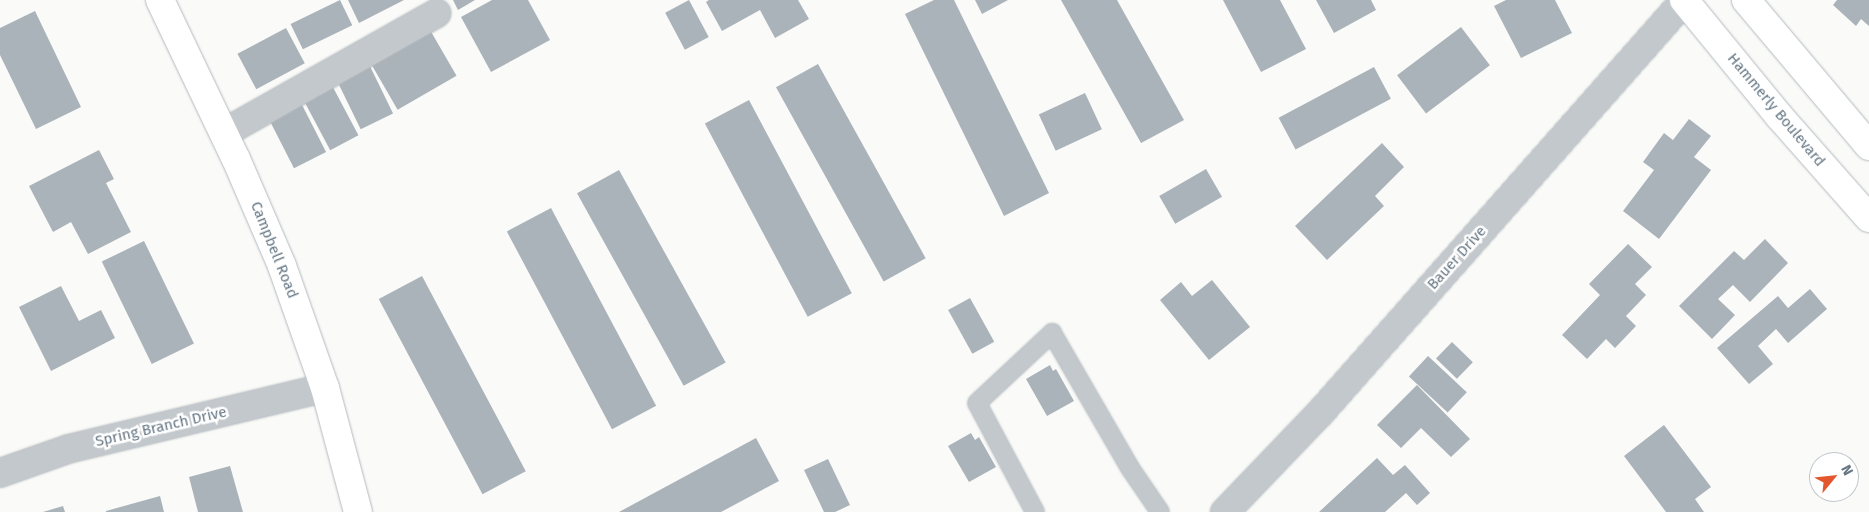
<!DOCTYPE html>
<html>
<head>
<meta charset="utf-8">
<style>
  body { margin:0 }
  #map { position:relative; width:1869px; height:512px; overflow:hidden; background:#fafaf8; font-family:"Fira Sans",sans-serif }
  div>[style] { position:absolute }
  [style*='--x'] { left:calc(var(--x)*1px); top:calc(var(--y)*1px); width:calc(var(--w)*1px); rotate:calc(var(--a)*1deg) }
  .building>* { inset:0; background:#aab3b9; transform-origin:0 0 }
  .roads { filter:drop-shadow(0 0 1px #b3babf) drop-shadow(0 0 1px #b3babf) }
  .lane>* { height:18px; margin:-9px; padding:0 9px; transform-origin:9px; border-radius:9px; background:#c3c8cc }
  .street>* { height:28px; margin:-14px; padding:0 14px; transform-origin:14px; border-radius:14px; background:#c3c8cc }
  .secondary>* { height:28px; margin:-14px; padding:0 14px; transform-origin:14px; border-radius:14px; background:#fff }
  span { translate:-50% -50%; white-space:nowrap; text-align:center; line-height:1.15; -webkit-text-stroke:5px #fff; paint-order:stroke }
  .street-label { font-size:15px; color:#657683 }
  .north { position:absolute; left:1809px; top:452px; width:50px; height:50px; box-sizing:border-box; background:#fff; border:1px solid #c1c8cd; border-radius:50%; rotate:62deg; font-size:14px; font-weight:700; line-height:20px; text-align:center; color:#657683 }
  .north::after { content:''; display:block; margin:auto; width:18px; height:22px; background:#e4572e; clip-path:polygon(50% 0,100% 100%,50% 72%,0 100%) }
</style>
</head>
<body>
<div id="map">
  <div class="building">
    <div style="left:340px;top:0;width:28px;height:55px;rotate:64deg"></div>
    <div style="clip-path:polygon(348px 0,404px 0,359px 23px)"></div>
    <div style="clip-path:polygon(453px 0,475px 0,458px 10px)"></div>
    <div style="clip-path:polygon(492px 0,528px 0,550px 40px,491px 72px,461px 17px)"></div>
    <div style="left:689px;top:0;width:42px;height:27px;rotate:62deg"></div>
    <div style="clip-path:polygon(709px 0,798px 0,809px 19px,775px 38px,760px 10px,722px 31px,706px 2px)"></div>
    <div style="clip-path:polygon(934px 0,954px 0,1049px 193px,1004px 216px,905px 14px)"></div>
    <div style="clip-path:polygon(975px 0,1008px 0,982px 14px)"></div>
    <div style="clip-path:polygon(1061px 0,1117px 0,1184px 120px,1141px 143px)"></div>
    <div style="clip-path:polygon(1223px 0,1280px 0,1306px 49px,1261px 72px)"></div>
    <div style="clip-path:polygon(1316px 0,1371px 0,1376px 10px,1334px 33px)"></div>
    <div style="clip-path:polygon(1506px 0,1555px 0,1572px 33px,1521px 58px,1494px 6px)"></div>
    <div style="clip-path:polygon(1837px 0,1869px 0,1869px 26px,1861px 19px,1856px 26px,1833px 5px)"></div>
    <div style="clip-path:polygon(35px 11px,81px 107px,36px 129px,0 55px,0 28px)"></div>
    <div style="left:426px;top:23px;width:61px;height:68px;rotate:60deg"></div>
    <div style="left:1461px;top:27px;width:48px;height:80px;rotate:53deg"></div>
    <div style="left:286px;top:28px;width:40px;height:55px;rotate:62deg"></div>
    <div style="left:365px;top:56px;width:64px;height:36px;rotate:64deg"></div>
    <div style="left:818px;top:64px;width:222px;height:48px;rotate:61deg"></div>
    <div style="left:1374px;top:67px;width:36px;height:108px;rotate:62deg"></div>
    <div style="left:327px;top:76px;width:67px;height:32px;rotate:62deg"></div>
    <div style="left:1085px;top:93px;width:40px;height:51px;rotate:65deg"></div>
    <div style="left:297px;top:95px;width:64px;height:36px;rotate:63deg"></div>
    <div style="left:749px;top:100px;width:219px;height:50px;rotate:62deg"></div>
    <div style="clip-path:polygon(1689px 119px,1711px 136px,1694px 157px,1711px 170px,1659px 239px,1623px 211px,1654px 170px,1643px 162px,1664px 133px,1673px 140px)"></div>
    <div style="clip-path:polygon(1382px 143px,1404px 167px,1375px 196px,1384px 206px,1327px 260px,1295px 226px)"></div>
    <div style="clip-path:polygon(99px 150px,114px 179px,106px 183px,131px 232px,88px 254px,71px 222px,53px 232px,29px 186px)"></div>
    <div style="left:1206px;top:169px;width:32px;height:54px;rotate:60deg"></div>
    <div style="left:619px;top:170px;width:220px;height:48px;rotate:61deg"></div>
    <div style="left:551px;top:208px;width:224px;height:50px;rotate:62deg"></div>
    <div style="clip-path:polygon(1765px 239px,1788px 263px,1750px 302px,1733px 285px,1718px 299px,1735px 315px,1712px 339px,1679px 306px,1734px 251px,1744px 260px)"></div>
    <div style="left:144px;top:241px;width:114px;height:47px;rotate:64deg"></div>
    <div style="clip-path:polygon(1628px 244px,1652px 267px,1635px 284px,1646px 295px,1626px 316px,1636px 326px,1615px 348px,1606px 339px,1587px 359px,1562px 335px,1600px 295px,1589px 284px)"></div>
    <div style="left:422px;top:276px;width:221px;height:49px;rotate:62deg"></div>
    <div style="clip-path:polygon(1212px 280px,1250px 327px,1209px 360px,1160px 300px,1181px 282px,1192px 296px)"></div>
    <div style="clip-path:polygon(61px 286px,79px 321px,101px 310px,115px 338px,51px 371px,19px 307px)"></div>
    <div style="clip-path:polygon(1810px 289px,1827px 309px,1788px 343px,1776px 329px,1758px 346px,1773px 364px,1749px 384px,1717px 348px,1778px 296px,1788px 308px)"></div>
    <div style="left:970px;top:298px;width:50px;height:25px;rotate:61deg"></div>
    <div style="left:1452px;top:342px;width:29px;height:23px;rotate:44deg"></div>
    <div style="left:1428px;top:356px;width:53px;height:28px;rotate:43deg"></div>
    <div style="clip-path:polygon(1050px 365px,1053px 371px,1056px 369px,1074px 401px,1047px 416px,1026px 379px)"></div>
    <div style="clip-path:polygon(1417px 385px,1470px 439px,1451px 457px,1421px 428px,1401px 448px,1377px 425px)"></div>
    <div style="clip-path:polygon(1664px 425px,1711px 487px,1695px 499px,1704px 512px,1666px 512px,1624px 456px)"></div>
    <div style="clip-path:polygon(971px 433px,975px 440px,979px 437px,996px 467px,969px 482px,948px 446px)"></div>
    <div style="clip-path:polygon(756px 438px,779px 481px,721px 512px,619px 512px)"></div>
    <div style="clip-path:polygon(1377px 458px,1393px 475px,1405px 465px,1430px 493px,1417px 505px,1406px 493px,1385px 512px,1319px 512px)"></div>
    <div style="clip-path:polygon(828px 459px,850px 505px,835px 512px,824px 512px,804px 470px)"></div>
    <div style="clip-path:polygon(230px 466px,243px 512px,198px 512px,189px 477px)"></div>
    <div style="clip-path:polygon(160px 496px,164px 512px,106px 512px,106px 511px)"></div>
    <div style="clip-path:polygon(63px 506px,65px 512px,43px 512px)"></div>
  </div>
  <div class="roads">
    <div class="lane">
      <div style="--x:1035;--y:512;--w:123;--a:-118"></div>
      <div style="--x:977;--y:403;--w:103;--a:-43"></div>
      <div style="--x:1052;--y:333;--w:156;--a:60"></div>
      <div style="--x:1130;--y:468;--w:53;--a:55.7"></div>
    </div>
    <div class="street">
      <div style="--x:224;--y:133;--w:244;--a:-29.4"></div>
      <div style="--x:0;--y:473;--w:72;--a:-19.4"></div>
      <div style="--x:68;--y:449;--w:264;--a:-13.4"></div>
      <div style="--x:1225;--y:512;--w:139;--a:-46.2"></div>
      <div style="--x:1321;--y:412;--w:550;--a:-48.54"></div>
    </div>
    <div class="secondary">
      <div style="--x:160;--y:0;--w:176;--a:64.5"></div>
      <div style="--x:236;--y:159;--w:116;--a:66.7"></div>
      <div style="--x:282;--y:266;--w:129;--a:70.6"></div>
      <div style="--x:325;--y:388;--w:128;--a:75.1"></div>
      <div style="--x:1684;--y:0;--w:150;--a:50.7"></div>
      <div style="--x:1779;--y:116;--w:136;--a:48.6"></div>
      <div style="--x:1746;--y:0;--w:191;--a:49.9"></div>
    </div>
  </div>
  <div class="street-label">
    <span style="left:1776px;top:110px;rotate:50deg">Hammerly Boulevard</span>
    <span style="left:274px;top:250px;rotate:68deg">Campbell Road</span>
    <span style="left:1457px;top:258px;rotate:-48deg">Bauer Drive</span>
    <span style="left:161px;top:427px;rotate:-13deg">Spring Branch Drive</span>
  </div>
  <div class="north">N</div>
</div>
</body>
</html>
